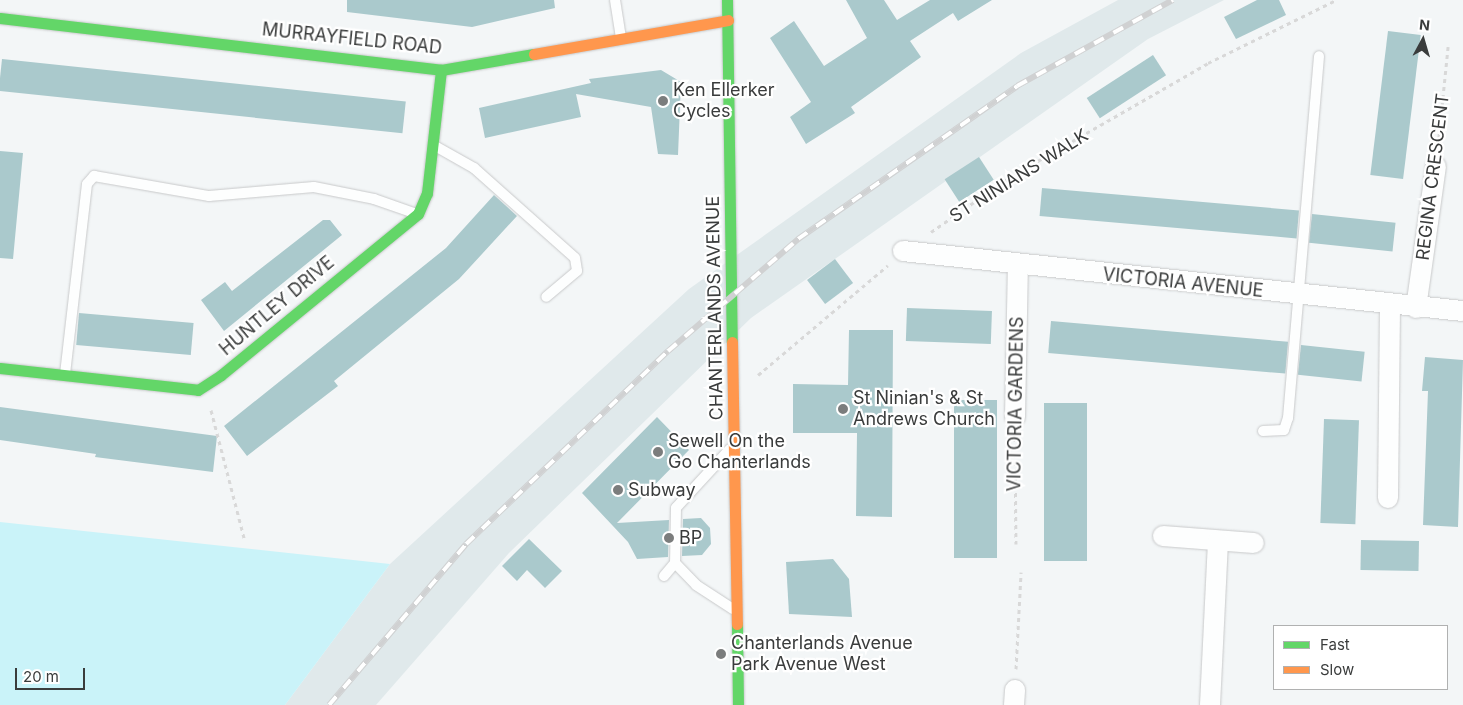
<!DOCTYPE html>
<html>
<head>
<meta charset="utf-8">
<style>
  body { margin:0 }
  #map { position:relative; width:1463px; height:705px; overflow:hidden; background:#f3f6f7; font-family:Inter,sans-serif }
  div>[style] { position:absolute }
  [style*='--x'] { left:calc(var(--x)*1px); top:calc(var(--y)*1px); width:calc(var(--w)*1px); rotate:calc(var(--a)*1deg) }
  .built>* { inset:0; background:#e0e9eb }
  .green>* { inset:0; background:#caf3f9 }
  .building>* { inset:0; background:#aac9cc; transform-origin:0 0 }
  .path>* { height:3px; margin-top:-1.5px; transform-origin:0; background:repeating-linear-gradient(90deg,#d8d8d8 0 4px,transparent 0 8px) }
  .roads { filter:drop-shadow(0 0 1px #c8c9ca) drop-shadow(0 0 1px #c8c9ca) }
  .lane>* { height:10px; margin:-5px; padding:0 5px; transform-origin:5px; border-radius:5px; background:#fdfefe }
  .street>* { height:20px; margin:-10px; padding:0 10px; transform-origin:10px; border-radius:10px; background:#fdfefe }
  .fast>* { height:11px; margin:-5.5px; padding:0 5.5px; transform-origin:5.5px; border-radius:5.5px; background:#63d668 }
  .slow>* { height:11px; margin:-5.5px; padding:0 5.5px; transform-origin:5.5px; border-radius:5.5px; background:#ff974d }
  .rail>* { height:5.5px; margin-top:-2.75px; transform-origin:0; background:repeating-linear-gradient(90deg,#fff 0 11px,#d0d1d2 0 22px); box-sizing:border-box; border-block:1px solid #d0d1d2 }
  .dots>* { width:14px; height:14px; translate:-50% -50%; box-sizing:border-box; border:2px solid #fff; border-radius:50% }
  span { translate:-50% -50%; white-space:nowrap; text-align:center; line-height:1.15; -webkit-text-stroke:4.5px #fff; paint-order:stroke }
  .street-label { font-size:18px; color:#3a3c3c }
  .poi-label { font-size:18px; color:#3a3c3c }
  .left { translate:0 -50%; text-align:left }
  .legend { position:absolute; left:1273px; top:625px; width:175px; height:65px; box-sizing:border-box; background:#fff; border:1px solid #b0b1b1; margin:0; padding:6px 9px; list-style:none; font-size:15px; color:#3a3c3c }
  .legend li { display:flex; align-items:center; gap:10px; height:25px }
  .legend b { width:25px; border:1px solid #b0b1b1 }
  .north { position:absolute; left:1398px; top:15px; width:50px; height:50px; -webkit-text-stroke:4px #fff; paint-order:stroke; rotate:6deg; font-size:14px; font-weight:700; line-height:20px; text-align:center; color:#3a3c3c }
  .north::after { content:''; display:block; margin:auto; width:18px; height:22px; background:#3a3c3c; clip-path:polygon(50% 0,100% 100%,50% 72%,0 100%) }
  .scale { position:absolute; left:15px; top:668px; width:70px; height:22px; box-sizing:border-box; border:2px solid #3a3c3c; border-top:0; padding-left:6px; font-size:15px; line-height:18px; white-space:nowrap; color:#3a3c3c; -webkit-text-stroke:4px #fff; paint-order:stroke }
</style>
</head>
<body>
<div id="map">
  <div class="built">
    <div style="clip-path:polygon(1118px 0,1224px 0,1148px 39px,751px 318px,509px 553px,376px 705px,285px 705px,390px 564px,689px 289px,1021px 53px)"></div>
  </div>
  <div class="green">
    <div style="clip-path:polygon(0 522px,390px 564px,285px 705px,0 705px)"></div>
  </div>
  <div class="building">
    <div style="clip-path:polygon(347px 0,554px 0,555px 8px,472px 27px,347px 12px)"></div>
    <div style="clip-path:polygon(846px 0,884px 0,897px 20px,930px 0,992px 0,958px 21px,953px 13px,910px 41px,921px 57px,851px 107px,855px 113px,806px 144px,790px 117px,811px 102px,770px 38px,794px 21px,824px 66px,867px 38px)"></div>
    <div style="clip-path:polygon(1257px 0,1279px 0,1286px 15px,1236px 39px,1224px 17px)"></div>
    <div style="left:1388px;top:31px;width:33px;height:145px;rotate:7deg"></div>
    <div style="left:1153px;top:55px;width:24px;height:79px;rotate:57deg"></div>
    <div style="left:2px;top:59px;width:406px;height:32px;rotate:6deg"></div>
    <div style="clip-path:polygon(661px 70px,681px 82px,678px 155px,658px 154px,651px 107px,576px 94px,581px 117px,485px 138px,479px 108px,591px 83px,589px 79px)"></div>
    <div style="clip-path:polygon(0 151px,23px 153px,13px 259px,0 258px)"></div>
    <div style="left:979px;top:157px;width:27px;height:41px;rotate:57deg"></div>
    <div style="left:1042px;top:188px;width:258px;height:28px;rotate:5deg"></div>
    <div style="clip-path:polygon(494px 195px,517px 216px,459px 279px,334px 381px,338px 386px,247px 456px,224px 426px,446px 248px)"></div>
    <div style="left:1312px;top:214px;width:84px;height:29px;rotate:6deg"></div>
    <div style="clip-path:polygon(323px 220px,330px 220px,342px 235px,224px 331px,201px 300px,225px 282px,232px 291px)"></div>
    <div style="left:835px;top:259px;width:30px;height:35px;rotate:53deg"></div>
    <div style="left:907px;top:308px;width:85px;height:33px;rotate:2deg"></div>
    <div style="left:79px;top:313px;width:115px;height:32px;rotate:5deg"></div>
    <div style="left:1051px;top:321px;width:238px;height:32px;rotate:5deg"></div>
    <div style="clip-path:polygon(849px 330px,893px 330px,892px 517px,856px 516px,857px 433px,793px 433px,793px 384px,848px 385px)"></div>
    <div style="left:1301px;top:345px;width:64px;height:30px;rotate:6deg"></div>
    <div style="clip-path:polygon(1425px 357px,1463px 360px,1458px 527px,1423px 525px,1428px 391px,1422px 391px)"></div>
    <div style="left:954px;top:400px;width:43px;height:158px"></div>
    <div style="left:1044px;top:403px;width:43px;height:158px"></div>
    <div style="clip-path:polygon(0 407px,217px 436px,213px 472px,95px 457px,96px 454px,0 440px)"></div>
    <div style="clip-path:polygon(657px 417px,689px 450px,617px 523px,669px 520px,668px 557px,637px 559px,628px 542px,582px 493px)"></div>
    <div style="left:1324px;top:419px;width:35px;height:104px;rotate:2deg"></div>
    <div style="clip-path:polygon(701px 518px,710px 528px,711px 544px,702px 555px,682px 556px,683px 519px)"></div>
    <div style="clip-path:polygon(529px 539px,562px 571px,545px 588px,527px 570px,517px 581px,502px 566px)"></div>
    <div style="left:1361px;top:540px;width:58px;height:30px;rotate:1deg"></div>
    <div style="clip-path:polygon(833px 559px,849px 579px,852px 617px,789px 614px,786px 562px)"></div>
  </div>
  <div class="path">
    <div style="--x:1438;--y:146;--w:100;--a:-84.2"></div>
    <div style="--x:931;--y:232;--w:96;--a:-34.8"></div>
    <div style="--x:1010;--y:177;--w:228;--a:-29.9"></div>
    <div style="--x:1208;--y:63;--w:143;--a:-26.2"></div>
    <div style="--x:758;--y:375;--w:170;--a:-40.2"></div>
    <div style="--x:211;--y:410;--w:132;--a:75.5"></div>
    <div style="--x:1015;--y:437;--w:107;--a:89.5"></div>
    <div style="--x:1016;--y:669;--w:97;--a:-87"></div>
  </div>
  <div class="roads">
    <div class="lane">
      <div style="--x:615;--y:0;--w:36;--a:81"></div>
      <div style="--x:435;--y:146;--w:45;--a:29.4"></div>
      <div style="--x:474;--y:168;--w:135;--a:41.7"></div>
      <div style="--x:575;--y:258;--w:13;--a:81"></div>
      <div style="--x:577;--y:271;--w:40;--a:140"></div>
      <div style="--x:65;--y:374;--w:191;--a:-83.4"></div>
      <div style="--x:87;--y:184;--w:11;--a:-49"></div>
      <div style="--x:94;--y:176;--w:117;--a:9.9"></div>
      <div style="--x:209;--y:196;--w:105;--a:-4.9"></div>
      <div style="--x:314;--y:187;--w:61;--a:11.3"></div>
      <div style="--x:374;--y:199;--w:42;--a:19.3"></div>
      <div style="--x:1263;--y:431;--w:21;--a:-3"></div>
      <div style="--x:1284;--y:430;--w:13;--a:-72"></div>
      <div style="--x:1288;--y:418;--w:363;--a:-85.1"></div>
      <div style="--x:730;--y:449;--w:80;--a:132.5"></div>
      <div style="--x:676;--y:508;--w:55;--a:91"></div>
      <div style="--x:675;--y:563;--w:30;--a:46"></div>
      <div style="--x:696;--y:585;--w:44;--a:33"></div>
      <div style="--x:664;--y:576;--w:17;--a:-50"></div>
    </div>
    <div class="street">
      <div style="--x:903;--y:251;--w:563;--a:6.12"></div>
      <div style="--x:1416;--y:308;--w:143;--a:-82"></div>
      <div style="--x:1015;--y:417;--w:152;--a:-88.9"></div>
      <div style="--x:1388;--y:498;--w:193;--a:-89.4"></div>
      <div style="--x:1163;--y:536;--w:91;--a:4.4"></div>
      <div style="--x:1014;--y:705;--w:15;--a:-86"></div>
      <div style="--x:1210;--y:705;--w:164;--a:-87.2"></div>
    </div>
    <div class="fast">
      <div style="--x:727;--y:0;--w:342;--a:89.2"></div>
      <div style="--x:0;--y:18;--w:444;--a:6.7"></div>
      <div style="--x:441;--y:70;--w:94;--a:-9.8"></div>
      <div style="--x:0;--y:368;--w:199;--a:6.3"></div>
      <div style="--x:198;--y:390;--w:27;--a:-33"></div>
      <div style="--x:221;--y:375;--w:254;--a:-39.3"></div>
      <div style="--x:418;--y:214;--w:23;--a:-67"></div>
      <div style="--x:427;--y:193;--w:124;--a:-83.5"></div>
      <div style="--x:737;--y:624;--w:81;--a:89.3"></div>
    </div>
    <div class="slow">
      <div style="--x:534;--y:54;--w:197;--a:-9.9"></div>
      <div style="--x:732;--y:342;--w:282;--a:89"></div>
    </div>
  </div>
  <div class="rail">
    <div style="--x:329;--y:705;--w:211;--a:-49.6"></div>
    <div style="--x:466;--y:544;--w:279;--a:-43.7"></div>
    <div style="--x:668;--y:351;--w:172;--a:-40.7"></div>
    <div style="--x:798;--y:239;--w:267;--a:-34.9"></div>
    <div style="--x:1017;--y:86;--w:178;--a:-28.9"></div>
  </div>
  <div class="dots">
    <div style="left:663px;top:101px;background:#7b7d7d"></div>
    <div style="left:843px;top:409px;background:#7b7d7d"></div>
    <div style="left:658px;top:452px;background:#7b7d7d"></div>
    <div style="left:618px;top:490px;background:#7b7d7d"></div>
    <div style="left:669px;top:538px;background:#7b7d7d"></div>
    <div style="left:721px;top:654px;background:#7b7d7d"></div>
  </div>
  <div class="street-label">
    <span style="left:352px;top:39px;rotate:6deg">MURRAYFIELD ROAD</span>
    <span style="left:1019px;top:176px;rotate:-32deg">ST NINIANS WALK</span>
    <span style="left:1433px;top:177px;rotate:-83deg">REGINA CRESCENT</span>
    <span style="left:1183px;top:283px;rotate:6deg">VICTORIA AVENUE</span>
    <span style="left:277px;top:306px;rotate:-40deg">HUNTLEY DRIVE</span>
    <span style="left:715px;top:308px;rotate:-91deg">CHANTERLANDS AVENUE</span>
    <span style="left:1016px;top:404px;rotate:-89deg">VICTORIA GARDENS</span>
  </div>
  <div class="poi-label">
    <span class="left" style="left:673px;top:101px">Ken Ellerker<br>Cycles</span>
    <span class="left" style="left:853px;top:409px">St Ninian's &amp; St<br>Andrews Church</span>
    <span class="left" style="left:668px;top:452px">Sewell On the<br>Go Chanterlands</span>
    <span class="left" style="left:628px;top:490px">Subway</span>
    <span class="left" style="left:679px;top:538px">BP</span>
    <span class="left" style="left:731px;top:654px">Chanterlands Avenue<br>Park Avenue West</span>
  </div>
  <ul class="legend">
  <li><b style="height:6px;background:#63d668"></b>Fast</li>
  <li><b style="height:6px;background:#ff974d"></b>Slow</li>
  </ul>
  <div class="north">N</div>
  <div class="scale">20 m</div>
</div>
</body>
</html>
